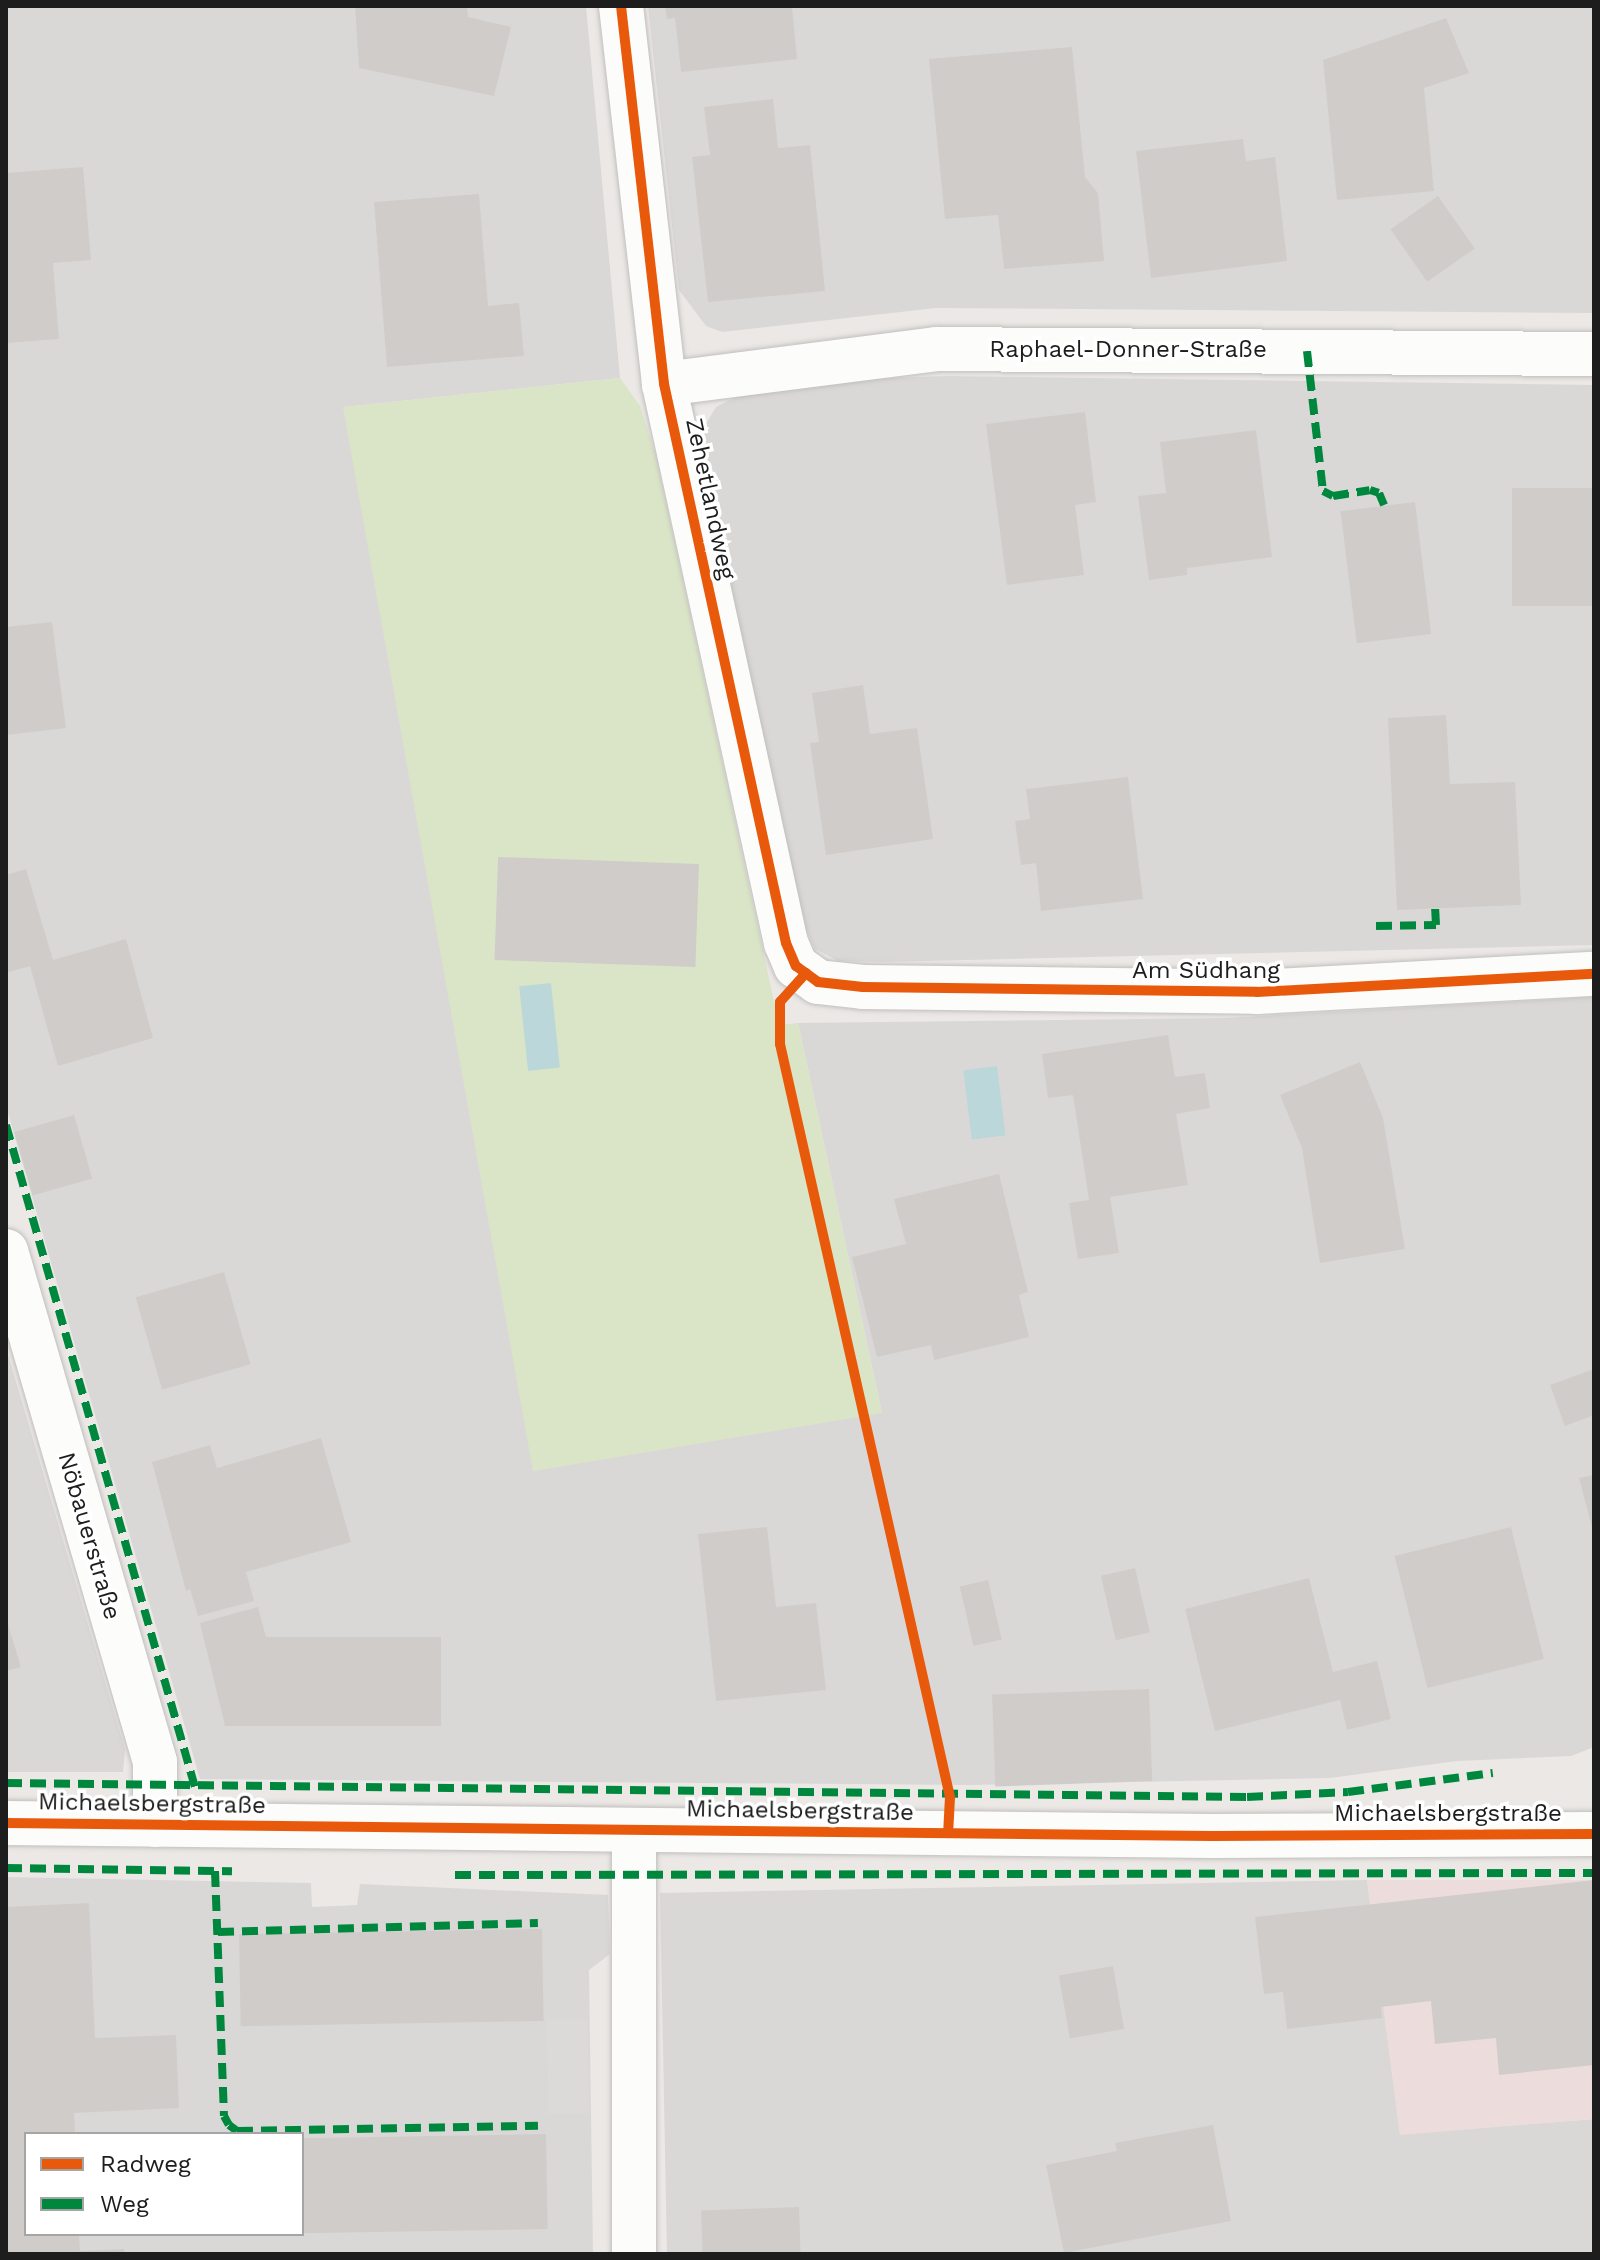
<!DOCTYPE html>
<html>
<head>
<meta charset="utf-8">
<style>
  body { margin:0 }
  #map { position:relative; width:1600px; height:2260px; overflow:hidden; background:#ebe8e5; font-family:"Work Sans",sans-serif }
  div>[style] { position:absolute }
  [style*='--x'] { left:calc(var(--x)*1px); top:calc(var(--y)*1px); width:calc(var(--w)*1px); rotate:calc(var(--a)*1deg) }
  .residential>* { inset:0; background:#dad8d7 }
  .commercial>* { inset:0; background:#ecdddc }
  .grass>* { inset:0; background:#dae5c7 }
  .parking>* { inset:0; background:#dbdad9; transform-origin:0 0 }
  .water>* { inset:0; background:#bcd7da; transform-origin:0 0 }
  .building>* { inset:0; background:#d0ccca; transform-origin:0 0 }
  .roads { filter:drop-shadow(0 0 2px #c1bfbe) drop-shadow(0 0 2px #c1bfbe) }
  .minor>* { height:44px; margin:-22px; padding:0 22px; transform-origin:22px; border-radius:22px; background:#fcfcfb }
  .quiet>* { height:8px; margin-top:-4px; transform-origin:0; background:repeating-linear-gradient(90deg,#00873e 0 16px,transparent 0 24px) }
  .cycleway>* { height:10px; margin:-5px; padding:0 5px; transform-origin:5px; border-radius:5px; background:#e8590c }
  span { translate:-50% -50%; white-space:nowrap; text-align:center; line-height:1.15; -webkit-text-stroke:7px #fff; paint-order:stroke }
  .street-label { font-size:24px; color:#1d1d1d }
  .frame { position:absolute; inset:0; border:8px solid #1d1d1d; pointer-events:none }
  .legend { position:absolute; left:24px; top:2132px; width:280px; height:104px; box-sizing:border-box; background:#fff; border:2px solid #a5a5a5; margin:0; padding:10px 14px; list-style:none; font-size:24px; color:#1d1d1d }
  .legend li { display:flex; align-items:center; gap:16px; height:40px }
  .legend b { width:40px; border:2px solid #a5a5a5 }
</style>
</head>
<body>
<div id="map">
  <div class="residential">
    <div style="clip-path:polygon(6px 6px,586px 6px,620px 378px,344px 407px,882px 1413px,798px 1023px,1226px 1018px,1594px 997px,1594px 1747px,1571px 1756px,1457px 1761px,1330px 1778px,972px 1785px,200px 1779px,6px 1106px)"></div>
    <div style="clip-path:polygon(648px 6px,1594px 6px,1594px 313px,936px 308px,722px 332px,706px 326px,679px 290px)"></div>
    <div style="clip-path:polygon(946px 376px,1594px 385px,1594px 945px,883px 962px,839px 961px,815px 949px,804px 925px,700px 447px,704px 427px,716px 407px,742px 394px,836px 380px)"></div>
    <div style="clip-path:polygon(6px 1348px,125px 1749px,123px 1772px,6px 1772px)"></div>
    <div style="clip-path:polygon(evenodd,6px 1877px,311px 1883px,312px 1907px,357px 1905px,360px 1884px,608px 1895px,610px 1954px,589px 1970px,593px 2254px,6px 2254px,6px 1877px,26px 2134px,302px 2134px,302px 2234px,26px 2234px,26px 2134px)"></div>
    <div style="clip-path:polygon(1367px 1880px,1400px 2134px,1594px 2119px,1594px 2254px,667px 2254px,660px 1893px)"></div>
  </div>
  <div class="commercial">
    <div style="clip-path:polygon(1367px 1880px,1594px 1880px,1594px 2119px,1400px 2135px)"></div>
  </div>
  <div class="grass">
    <div style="clip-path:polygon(620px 378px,640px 406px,657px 460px,779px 1025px,798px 1023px,882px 1413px,533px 1471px,343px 407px)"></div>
  </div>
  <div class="parking">
    <div style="left:587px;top:2019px;width:94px;height:40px;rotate:89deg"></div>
  </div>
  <div class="water">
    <div style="left:551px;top:983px;width:85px;height:32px;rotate:84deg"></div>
    <div style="left:997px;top:1066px;width:70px;height:34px;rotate:83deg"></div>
  </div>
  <div class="building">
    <div style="clip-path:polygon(355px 6px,467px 6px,468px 17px,511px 27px,494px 96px,359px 68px)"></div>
    <div style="clip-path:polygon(665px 6px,792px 7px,797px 59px,681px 72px,675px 18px,667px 19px)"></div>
    <div style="clip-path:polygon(1446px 18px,1469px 73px,1424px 88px,1434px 191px,1337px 200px,1323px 60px)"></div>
    <div style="clip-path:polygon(1072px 47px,1085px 177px,1098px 193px,1104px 261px,1004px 269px,998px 215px,945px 219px,929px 59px)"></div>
    <div style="clip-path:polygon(773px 99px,778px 148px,810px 145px,825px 291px,708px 302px,692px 157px,710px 155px,704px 107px)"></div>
    <div style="clip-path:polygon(1243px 139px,1246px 161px,1275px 157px,1287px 261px,1151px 278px,1136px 151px)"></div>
    <div style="clip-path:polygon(83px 167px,91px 260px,53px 263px,59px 339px,6px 343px,6px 173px)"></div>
    <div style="clip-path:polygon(479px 194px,488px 306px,519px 303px,524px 356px,387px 367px,374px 202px)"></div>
    <div style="left:1438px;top:196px;width:64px;height:58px;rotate:55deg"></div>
    <div style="clip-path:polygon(1085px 412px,1096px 502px,1075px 505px,1084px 575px,1007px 585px,986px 424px)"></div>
    <div style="clip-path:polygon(1256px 430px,1272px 557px,1187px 568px,1187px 575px,1149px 580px,1138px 496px,1166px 493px,1160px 442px)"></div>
    <div style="left:1594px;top:488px;width:118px;height:82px;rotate:90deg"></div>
    <div style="left:1415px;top:502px;width:133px;height:75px;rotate:83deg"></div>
    <div style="clip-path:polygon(52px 622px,66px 728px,6px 735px,6px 627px)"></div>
    <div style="clip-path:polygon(863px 685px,870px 734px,917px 728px,933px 839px,826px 855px,810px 743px,819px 742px,812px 693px)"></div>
    <div style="clip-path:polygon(1446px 715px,1450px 784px,1515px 782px,1521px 905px,1397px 910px,1388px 718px)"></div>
    <div style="clip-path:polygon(1128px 777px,1143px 899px,1041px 911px,1036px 863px,1021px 865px,1015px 821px,1030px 819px,1026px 789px)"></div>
    <div style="left:699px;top:864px;width:103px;height:201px;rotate:92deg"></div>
    <div style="clip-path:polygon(26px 869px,53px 960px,126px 939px,153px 1038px,58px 1066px,30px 966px,6px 973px,6px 875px)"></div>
    <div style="clip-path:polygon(1168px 1035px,1175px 1077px,1205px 1073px,1210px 1108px,1176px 1114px,1188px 1185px,1110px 1197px,1119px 1253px,1078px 1259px,1069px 1203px,1089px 1200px,1073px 1095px,1048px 1098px,1042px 1054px)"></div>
    <div style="clip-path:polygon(1360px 1062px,1383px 1118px,1405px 1249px,1320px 1263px,1302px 1148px,1280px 1095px)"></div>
    <div style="left:74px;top:1115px;width:66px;height:62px;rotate:74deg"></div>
    <div style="clip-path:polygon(999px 1174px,1028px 1292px,1019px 1295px,1029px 1337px,934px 1360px,931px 1345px,877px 1357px,852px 1257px,906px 1244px,894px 1199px)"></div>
    <div style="left:224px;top:1272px;width:96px;height:92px;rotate:74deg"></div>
    <div style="clip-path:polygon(1594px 1369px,1594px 1415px,1565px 1426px,1550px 1385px)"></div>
    <div style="clip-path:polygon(321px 1438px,351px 1542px,246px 1572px,254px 1601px,198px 1616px,190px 1589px,186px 1591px,152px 1462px,210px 1445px,217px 1468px)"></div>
    <div style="clip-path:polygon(1594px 1475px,1594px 1531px,1593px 1531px,1579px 1478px)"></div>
    <div style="clip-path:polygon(767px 1527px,776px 1607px,816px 1603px,826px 1690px,716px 1701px,698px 1534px)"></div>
    <div style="left:1511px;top:1527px;width:136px;height:120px;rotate:76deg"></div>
    <div style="left:1135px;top:1568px;width:66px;height:35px;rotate:77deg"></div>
    <div style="clip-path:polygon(1309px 1578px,1333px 1672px,1377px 1661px,1391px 1719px,1347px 1730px,1340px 1700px,1215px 1731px,1185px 1609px)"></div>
    <div style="left:988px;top:1580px;width:61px;height:29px;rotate:77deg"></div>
    <div style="clip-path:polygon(258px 1607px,266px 1637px,441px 1637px,441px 1726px,225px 1726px,200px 1623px)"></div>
    <div style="clip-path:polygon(6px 1618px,21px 1667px,6px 1671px)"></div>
    <div style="left:1149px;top:1689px;width:92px;height:157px;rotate:88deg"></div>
    <div style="clip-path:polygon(1594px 1880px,1594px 2065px,1499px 2075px,1496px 2038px,1435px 2044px,1431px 2001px,1381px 2007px,1382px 2018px,1287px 2029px,1283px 1992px,1264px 1994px,1255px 1917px)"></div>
    <div style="clip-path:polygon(89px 1903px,95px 2038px,176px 2035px,179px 2108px,74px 2113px,75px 2134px,26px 2134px,26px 2234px,79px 2234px,80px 2251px,124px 2249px,125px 2254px,6px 2254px,6px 1907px)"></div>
    <div style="left:542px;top:1929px;width:92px;height:303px;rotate:89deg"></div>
    <div style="left:1113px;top:1966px;width:64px;height:55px;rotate:80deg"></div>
    <div style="clip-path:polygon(1213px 2125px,1231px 2221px,1064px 2253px,1046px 2165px,1117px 2151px,1115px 2143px)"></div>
    <div style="left:546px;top:2134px;width:95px;height:244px;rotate:89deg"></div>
    <div style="left:799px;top:2207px;width:47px;height:98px;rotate:88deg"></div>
  </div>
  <div class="roads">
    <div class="minor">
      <div style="--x:621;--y:6;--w:380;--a:83.5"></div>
      <div style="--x:664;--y:384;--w:572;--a:77.69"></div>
      <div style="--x:786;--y:943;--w:25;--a:67"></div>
      <div style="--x:796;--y:966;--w:27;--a:36"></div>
      <div style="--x:818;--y:982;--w:45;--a:6.3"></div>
      <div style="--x:863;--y:987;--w:394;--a:0.7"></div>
      <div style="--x:1257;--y:992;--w:337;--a:-3.1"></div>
      <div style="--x:664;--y:384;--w:274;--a:-7.3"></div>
      <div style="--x:936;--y:349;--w:658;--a:0.44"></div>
      <div style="--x:6;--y:1251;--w:532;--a:73.74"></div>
      <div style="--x:155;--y:1762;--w:63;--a:90"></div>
      <div style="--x:6;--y:1823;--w:1206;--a:0.62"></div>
      <div style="--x:1212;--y:1836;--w:382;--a:-0.3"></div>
      <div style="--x:634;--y:1830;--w:424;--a:90"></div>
    </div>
  </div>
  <div class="quiet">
    <div style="--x:1307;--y:351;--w:141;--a:83.5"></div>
    <div style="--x:1323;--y:491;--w:11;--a:27"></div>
    <div style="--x:1333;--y:496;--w:37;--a:-9"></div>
    <div style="--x:1370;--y:490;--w:9;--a:18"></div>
    <div style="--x:1379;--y:493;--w:13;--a:67"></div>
    <div style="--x:1376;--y:926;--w:60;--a:-1"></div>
    <div style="--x:1436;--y:925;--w:17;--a:-93"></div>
    <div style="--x:6;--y:1125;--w:688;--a:74.07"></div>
    <div style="--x:6;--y:1783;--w:1241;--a:0.65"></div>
    <div style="--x:1247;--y:1797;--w:101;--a:-2.8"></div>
    <div style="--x:1348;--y:1792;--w:146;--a:-7.5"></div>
    <div style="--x:6;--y:1868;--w:226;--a:0.8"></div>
    <div style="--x:215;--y:1871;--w:245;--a:87.9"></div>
    <div style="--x:224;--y:2116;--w:10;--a:61"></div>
    <div style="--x:229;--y:2125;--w:10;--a:37"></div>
    <div style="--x:237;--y:2131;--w:301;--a:-1"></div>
    <div style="--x:455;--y:1875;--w:1139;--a:-0.1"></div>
    <div style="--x:218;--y:1932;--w:320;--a:-1.6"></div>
  </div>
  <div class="cycleway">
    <div style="--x:621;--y:6;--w:380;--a:83.5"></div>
    <div style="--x:664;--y:384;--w:572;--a:77.69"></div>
    <div style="--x:786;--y:943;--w:25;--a:67"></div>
    <div style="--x:796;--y:966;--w:27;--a:36"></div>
    <div style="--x:818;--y:982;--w:45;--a:6.3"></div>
    <div style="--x:863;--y:987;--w:394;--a:0.7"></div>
    <div style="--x:1257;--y:992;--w:337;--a:-3.1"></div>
    <div style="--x:806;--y:973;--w:39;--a:132"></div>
    <div style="--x:780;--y:1002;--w:42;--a:90"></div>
    <div style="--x:780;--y:1044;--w:772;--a:77.28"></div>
    <div style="--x:950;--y:1797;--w:36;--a:93"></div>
    <div style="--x:6;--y:1823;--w:1206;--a:0.62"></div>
    <div style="--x:1212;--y:1836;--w:382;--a:-0.3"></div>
  </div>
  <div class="street-label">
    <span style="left:1128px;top:350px">Raphael-Donner-Straße</span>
    <span style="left:710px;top:499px;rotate:78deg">Zehetlandweg</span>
    <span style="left:1206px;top:971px">Am Südhang</span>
    <span style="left:89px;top:1536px;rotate:74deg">Nöbauerstraße</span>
    <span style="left:152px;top:1804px;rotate:1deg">Michaelsbergstraße</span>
    <span style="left:800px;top:1811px;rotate:1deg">Michaelsbergstraße</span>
    <span style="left:1448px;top:1814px">Michaelsbergstraße</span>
  </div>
  <div class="frame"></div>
  <ul class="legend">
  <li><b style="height:10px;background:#e8590c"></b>Radweg</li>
  <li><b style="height:10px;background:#00873e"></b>Weg</li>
  </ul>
</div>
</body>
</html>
